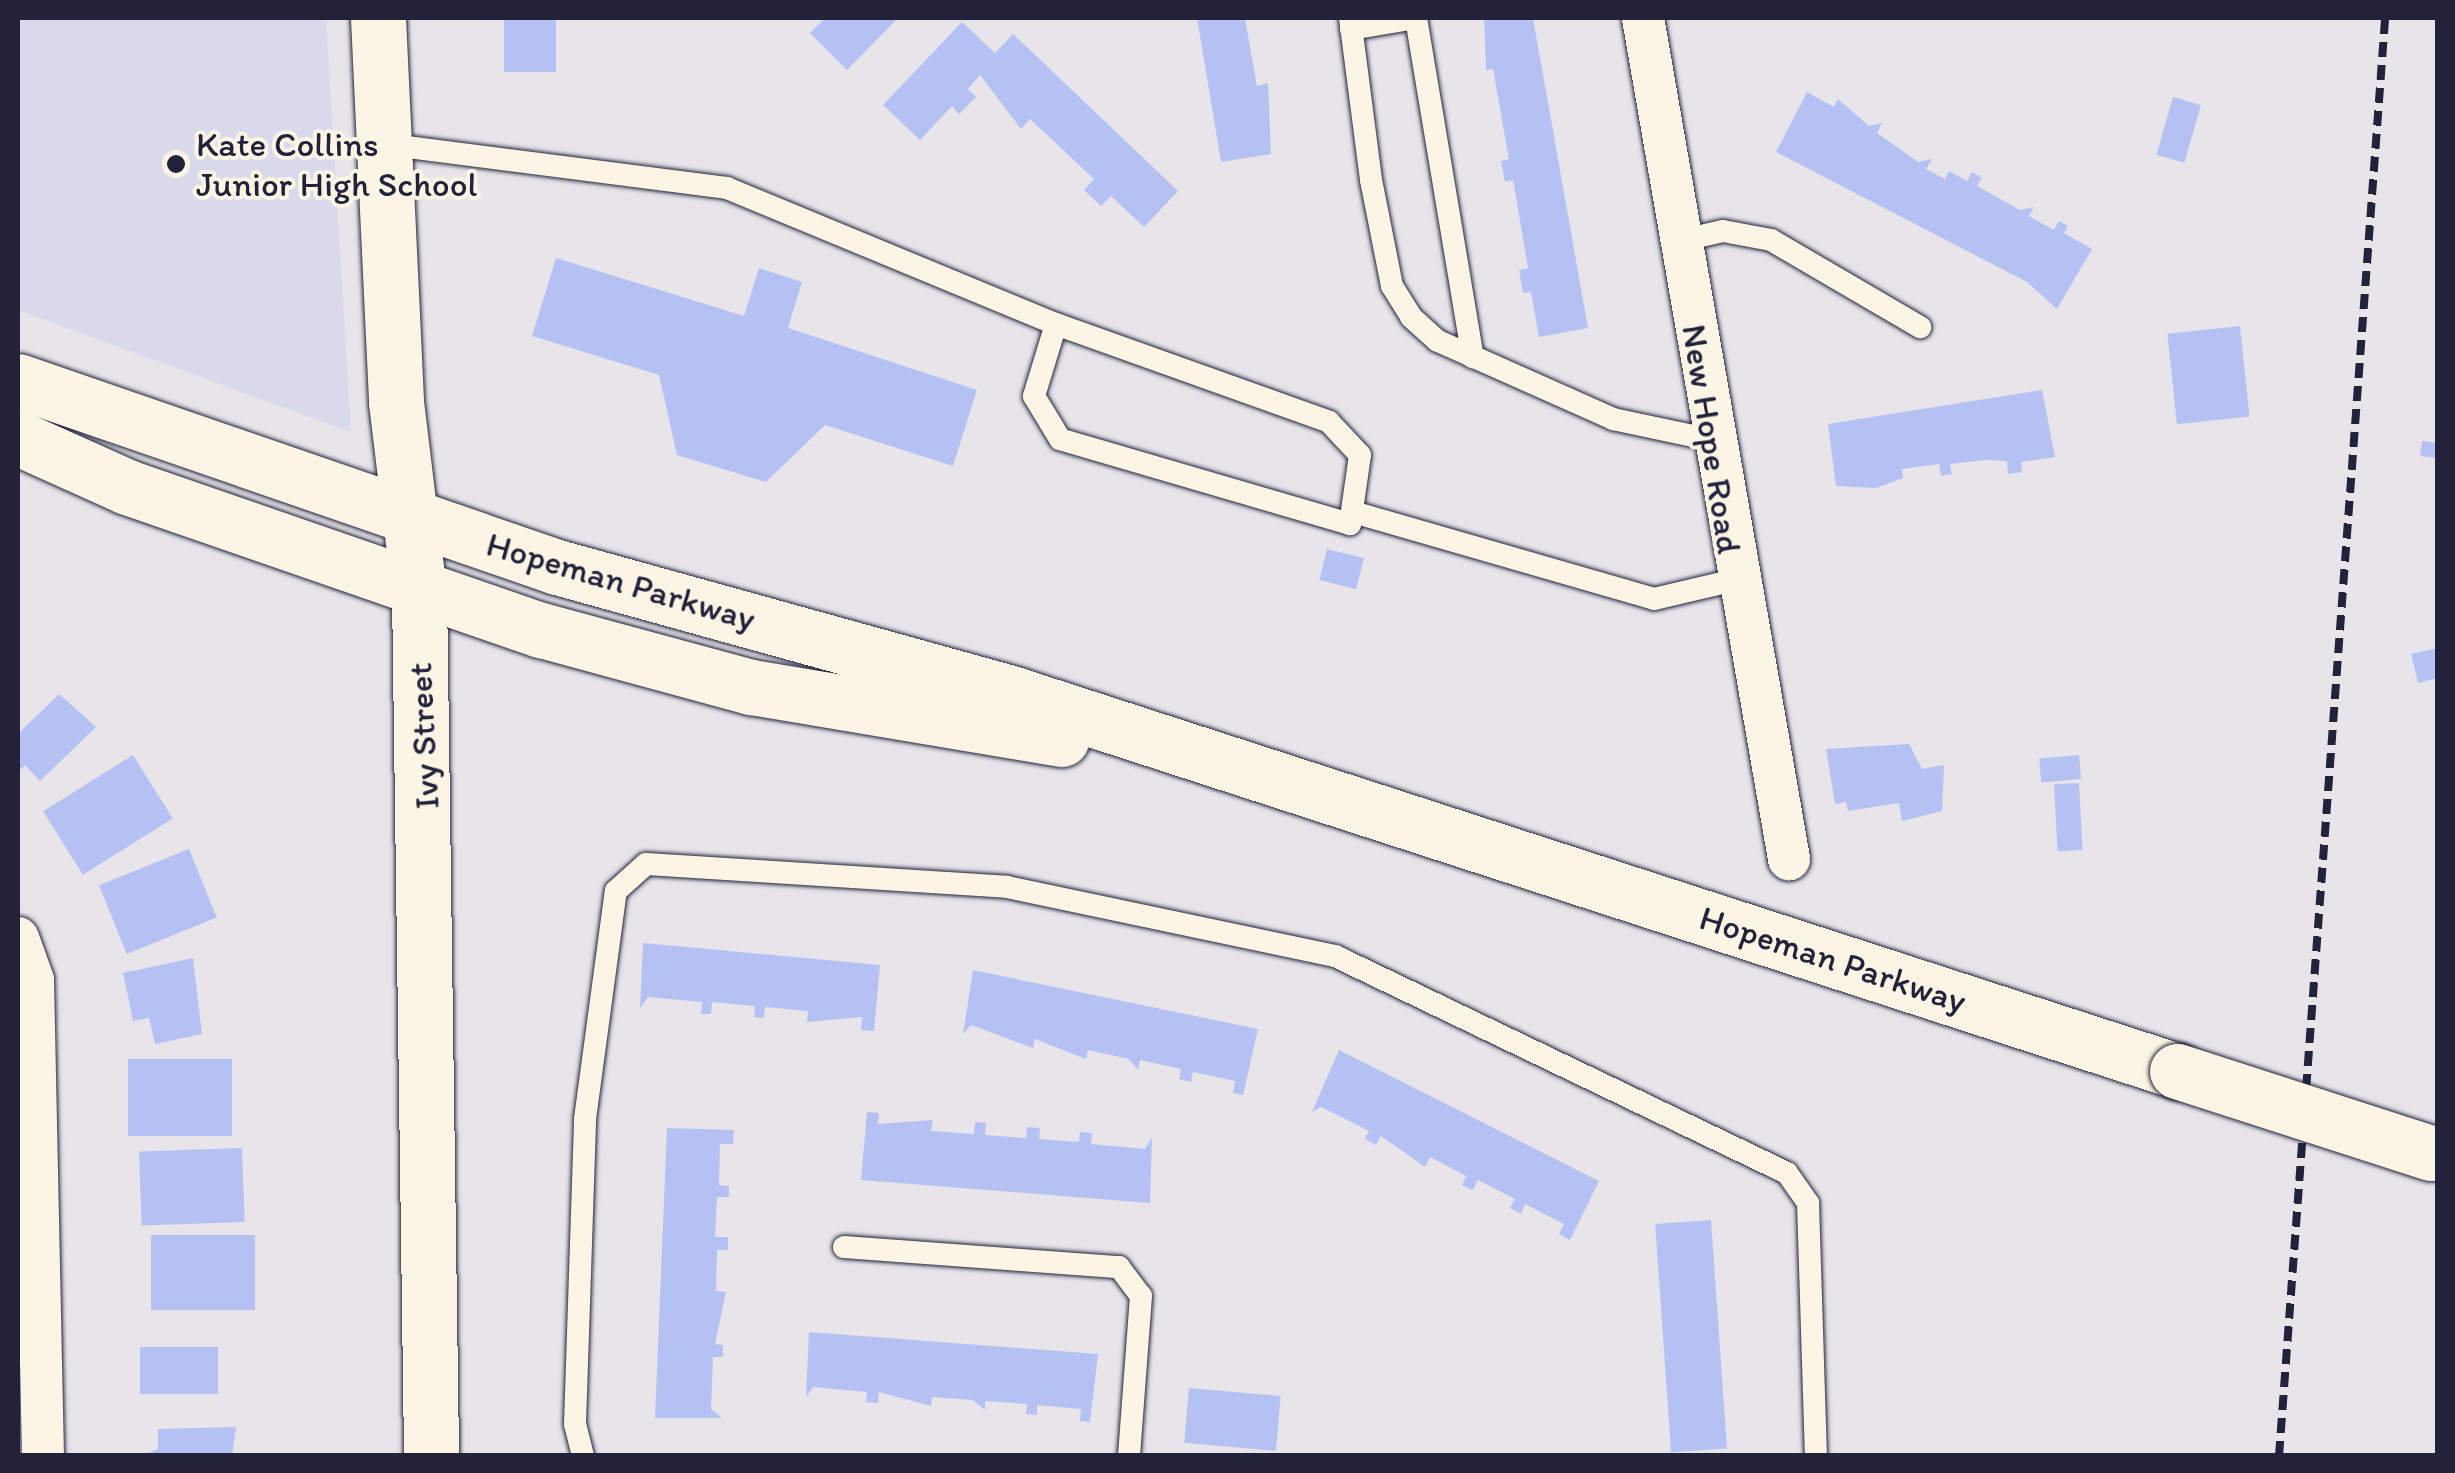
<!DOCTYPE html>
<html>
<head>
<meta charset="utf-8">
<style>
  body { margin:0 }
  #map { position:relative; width:2455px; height:1473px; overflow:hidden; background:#e7e5e9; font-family:Itim,sans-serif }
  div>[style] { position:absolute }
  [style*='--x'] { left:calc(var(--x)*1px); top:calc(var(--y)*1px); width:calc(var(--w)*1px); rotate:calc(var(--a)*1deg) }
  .built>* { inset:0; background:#d8daec }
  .building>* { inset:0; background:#b5c1f2; transform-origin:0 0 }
  .roads { filter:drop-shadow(0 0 2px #22223b) drop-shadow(0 0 2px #22223b) }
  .lane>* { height:22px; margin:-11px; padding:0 11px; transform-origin:11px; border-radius:11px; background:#fcf5e5 }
  .street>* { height:42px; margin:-21px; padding:0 21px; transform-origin:21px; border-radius:21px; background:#fcf5e5 }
  .secondary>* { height:55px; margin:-27.5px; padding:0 27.5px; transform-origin:27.5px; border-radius:27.5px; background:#fcf5e5 }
  .rail>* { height:8px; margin-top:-4px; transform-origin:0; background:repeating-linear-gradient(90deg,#22223b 0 15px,transparent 0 23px) }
  .bridges { filter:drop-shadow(0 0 2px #22223b) drop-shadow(0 0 2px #22223b) }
  .secondary-bridge>* { height:55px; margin:-27.5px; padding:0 27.5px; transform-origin:27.5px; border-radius:27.5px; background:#fcf5e5 }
  .dots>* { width:28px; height:28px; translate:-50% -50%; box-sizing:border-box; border:5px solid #fcf5e5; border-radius:50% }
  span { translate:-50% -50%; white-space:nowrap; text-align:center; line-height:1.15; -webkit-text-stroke:8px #fcf5e5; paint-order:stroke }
  .poi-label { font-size:35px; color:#22223b }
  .left { translate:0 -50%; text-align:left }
  .street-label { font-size:35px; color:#22223b }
  .frame { position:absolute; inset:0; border:20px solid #22223b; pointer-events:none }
</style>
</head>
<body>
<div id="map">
  <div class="built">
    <div style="clip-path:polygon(18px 18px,326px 18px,351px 432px,18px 310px)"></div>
  </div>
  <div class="building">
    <div style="left:504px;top:18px;width:52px;height:54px"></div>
    <div style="clip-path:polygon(825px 18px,898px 18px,847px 70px,810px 33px)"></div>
    <div style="clip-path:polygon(1197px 18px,1245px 18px,1257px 86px,1268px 83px,1271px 154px,1221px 162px)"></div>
    <div style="clip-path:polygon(1484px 18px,1533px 18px,1588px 328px,1539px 337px,1531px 292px,1523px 293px,1519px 270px,1528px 268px,1513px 180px,1505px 182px,1501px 161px,1509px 159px,1493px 69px,1486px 70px)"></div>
    <div style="clip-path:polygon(962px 22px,995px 53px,1013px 34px,1178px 191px,1144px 227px,1111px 196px,1101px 206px,1084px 190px,1094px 179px,1030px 119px,1021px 129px,980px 75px,968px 89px,976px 97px,959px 114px,952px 106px,920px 140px,883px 105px)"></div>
    <div style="clip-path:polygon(1807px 92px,1834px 107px,1838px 99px,1869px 126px,1882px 123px,1877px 133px,1918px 162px,1932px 159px,1926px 169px,1945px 179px,1949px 171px,1967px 181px,1972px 172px,1982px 178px,1977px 186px,2020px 210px,2034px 207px,2029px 216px,2054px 230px,2059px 221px,2068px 226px,2064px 233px,2092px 249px,2057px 309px,2027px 282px,1776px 152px)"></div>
    <div style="left:2173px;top:97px;width:29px;height:60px;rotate:16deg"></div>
    <div style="clip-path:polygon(556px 258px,744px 316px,759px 268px,802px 282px,788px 328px,977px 390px,953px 466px,825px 425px,766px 482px,677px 455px,659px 375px,532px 336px)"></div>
    <div style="left:2240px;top:326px;width:91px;height:73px;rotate:84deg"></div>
    <div style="clip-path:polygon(2042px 390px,2055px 457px,2021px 462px,2022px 472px,2008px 474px,2007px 461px,1985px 460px,1950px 464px,1952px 474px,1941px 476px,1939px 464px,1902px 469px,1903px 478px,1876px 488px,1836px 486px,1828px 424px)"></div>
    <div style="left:2422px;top:441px;width:16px;height:15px;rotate:7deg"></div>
    <div style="left:1327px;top:549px;width:38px;height:32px;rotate:14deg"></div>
    <div style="clip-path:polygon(2438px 648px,2438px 678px,2418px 683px,2411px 654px)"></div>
    <div style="clip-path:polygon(59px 694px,96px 727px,40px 781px,25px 765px,18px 772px,18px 734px)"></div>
    <div style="clip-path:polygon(1909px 744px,1922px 769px,1944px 765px,1942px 811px,1902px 821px,1899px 803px,1848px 811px,1846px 802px,1835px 804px,1826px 749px)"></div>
    <div style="left:133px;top:755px;width:75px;height:106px;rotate:58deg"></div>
    <div style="left:2079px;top:755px;width:24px;height:40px;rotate:85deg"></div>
    <div style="left:2079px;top:783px;width:67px;height:25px;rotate:87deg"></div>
    <div style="left:189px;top:849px;width:74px;height:97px;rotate:68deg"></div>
    <div style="clip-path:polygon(643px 943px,880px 965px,874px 1031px,861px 1030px,862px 1017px,807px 1022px,808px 1011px,765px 1007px,764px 1018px,754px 1017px,755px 1006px,712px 1002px,711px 1014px,701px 1014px,702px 1002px,648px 997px,640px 1008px)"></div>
    <div style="clip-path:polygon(193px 958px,202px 1034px,155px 1044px,149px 1018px,133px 1021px,123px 973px)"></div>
    <div style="clip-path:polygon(973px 970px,1258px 1029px,1243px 1095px,1233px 1093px,1235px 1081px,1193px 1072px,1191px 1082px,1179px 1079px,1181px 1069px,1140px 1060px,1138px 1070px,1129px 1059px,1088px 1050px,1086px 1059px,1035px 1039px,1033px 1048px,971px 1025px,963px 1034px)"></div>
    <div style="clip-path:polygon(1339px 1050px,1599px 1181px,1570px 1240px,1559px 1234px,1564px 1224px,1525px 1204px,1521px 1214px,1510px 1208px,1515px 1199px,1478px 1180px,1473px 1190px,1462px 1185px,1466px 1176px,1430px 1157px,1425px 1167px,1381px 1136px,1376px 1145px,1365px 1139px,1369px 1131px,1321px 1107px,1312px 1112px)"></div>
    <div style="left:128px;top:1059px;width:104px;height:77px"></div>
    <div style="clip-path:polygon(867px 1112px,879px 1113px,878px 1124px,933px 1120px,931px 1131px,974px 1134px,975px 1122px,986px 1123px,985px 1135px,1026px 1138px,1027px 1127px,1040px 1128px,1039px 1139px,1079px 1142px,1080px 1132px,1092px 1133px,1091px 1144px,1145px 1149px,1152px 1137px,1150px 1203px,861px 1180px)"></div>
    <div style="clip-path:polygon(667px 1128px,734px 1130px,733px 1144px,720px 1144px,719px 1185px,729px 1186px,729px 1197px,717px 1197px,715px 1237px,728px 1237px,728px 1250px,717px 1250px,716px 1291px,726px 1292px,715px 1344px,723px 1345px,723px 1357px,713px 1357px,711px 1409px,722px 1418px,655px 1418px)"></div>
    <div style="left:242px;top:1148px;width:74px;height:103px;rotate:88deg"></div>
    <div style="left:1711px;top:1220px;width:229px;height:56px;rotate:86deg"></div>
    <div style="left:255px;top:1235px;width:75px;height:104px;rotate:90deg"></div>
    <div style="clip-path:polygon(809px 1332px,1098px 1354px,1090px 1422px,1080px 1421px,1081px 1409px,1037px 1405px,1037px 1415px,1026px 1414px,1027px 1404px,985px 1401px,985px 1410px,973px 1400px,932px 1397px,931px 1406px,879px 1392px,878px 1403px,866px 1402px,867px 1392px,813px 1387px,806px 1397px)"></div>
    <div style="left:218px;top:1347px;width:47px;height:78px;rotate:90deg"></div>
    <div style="left:1189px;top:1388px;width:92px;height:55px;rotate:5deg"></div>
    <div style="clip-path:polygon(236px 1427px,232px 1456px,141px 1456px,158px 1449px,158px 1429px)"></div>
  </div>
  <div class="roads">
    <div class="lane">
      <div style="--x:1350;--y:18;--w:163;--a:82.6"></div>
      <div style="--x:1371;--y:180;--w:108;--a:78.8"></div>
      <div style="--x:1392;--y:286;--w:36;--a:58"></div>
      <div style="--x:1411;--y:317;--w:36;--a:42"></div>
      <div style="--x:1438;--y:341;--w:192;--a:24"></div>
      <div style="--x:1613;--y:419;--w:101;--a:12"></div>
      <div style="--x:1351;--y:29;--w:66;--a:-9.6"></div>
      <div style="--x:1416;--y:18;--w:344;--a:80.5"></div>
      <div style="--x:384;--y:144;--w:346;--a:7.3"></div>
      <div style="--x:727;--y:188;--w:356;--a:22.5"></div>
      <div style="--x:1056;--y:324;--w:290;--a:19.7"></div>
      <div style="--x:1329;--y:422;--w:45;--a:46.8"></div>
      <div style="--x:1360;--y:455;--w:70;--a:98.2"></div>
      <div style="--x:1350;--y:524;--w:302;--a:-163.7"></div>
      <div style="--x:1060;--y:439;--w:50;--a:-121.2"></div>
      <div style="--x:1034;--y:396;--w:75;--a:-73"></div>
      <div style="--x:1679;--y:241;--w:45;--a:-12.8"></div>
      <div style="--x:1723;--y:231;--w:49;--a:10.6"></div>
      <div style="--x:1771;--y:240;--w:173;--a:30.3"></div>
      <div style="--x:1353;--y:512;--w:313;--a:16.1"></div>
      <div style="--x:1654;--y:599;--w:83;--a:-13.2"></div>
      <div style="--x:844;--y:1247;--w:276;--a:4.2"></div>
      <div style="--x:1119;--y:1267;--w:36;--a:53"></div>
      <div style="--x:1141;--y:1296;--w:160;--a:94.3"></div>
      <div style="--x:583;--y:1456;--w:33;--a:-104"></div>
      <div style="--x:575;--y:1424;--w:305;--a:-88.1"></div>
      <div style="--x:585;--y:1119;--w:230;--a:-82.3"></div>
      <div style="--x:616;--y:891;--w:40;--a:-42"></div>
      <div style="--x:646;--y:864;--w:362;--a:3.6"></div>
      <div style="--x:1007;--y:887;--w:335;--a:11.9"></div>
      <div style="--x:1335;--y:956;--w:501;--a:25.65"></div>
      <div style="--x:1787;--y:1173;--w:37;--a:55"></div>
      <div style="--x:1808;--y:1203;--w:253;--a:88.2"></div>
    </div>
    <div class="street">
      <div style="--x:1643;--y:18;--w:854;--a:80.15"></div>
      <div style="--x:18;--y:938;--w:45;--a:70.3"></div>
      <div style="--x:33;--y:980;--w:476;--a:88.8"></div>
    </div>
    <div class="secondary">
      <div style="--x:378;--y:18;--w:384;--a:87.3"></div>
      <div style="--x:396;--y:402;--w:191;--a:83.1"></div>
      <div style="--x:419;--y:592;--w:864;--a:89.2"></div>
      <div style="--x:18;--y:381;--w:570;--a:19.04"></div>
      <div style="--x:557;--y:567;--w:471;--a:15.5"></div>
      <div style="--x:1011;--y:693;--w:1226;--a:17.96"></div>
      <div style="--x:18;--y:438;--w:120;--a:24.2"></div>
      <div style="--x:127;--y:487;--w:438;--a:19.1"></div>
      <div style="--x:541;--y:630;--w:218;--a:15.2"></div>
      <div style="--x:751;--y:687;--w:315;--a:9.5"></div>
    </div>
  </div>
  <div class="rail">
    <div style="--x:2279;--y:1456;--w:1442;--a:-85.78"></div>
  </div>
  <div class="bridges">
    <div class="secondary-bridge">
      <div style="--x:2177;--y:1071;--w:267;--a:17.9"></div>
    </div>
  </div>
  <div class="dots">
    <div style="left:176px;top:164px;background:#22223b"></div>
  </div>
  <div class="poi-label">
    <span class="left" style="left:196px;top:164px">Kate Collins<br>Junior High School</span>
  </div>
  <div class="street-label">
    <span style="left:1712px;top:439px;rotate:81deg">New Hope Road</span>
    <span style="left:621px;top:581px;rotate:16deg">Hopeman Parkway</span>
    <span style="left:423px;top:736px;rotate:-93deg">Ivy Street</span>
    <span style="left:1833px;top:959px;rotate:18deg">Hopeman Parkway</span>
  </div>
  <div class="frame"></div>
</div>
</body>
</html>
